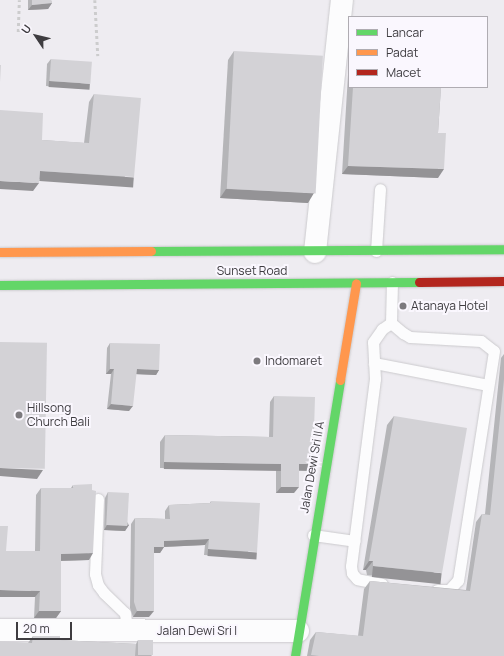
<!DOCTYPE html>
<html>
<head>
<meta charset="utf-8">
<style>
  body { margin:0 }
  #map { position:relative; width:504px; height:656px; overflow:hidden; background:#eeecf1; font-family:Manrope,sans-serif }
  div>[style] { position:absolute }
  [style*='--x'] { left:calc(var(--x)*1px); top:calc(var(--y)*1px); width:calc(var(--w)*1px); rotate:calc(var(--a)*1deg) }
  .path>* { height:2.5px; margin-top:-1.25px; transform-origin:0; background:repeating-linear-gradient(90deg,#cccccd 0 3px,transparent 0 6px) }
  .roads { filter:drop-shadow(0 0 1px #cbcacd) drop-shadow(0 0 1px #cbcacd) }
  .lane>* { height:11px; margin:-5.5px; padding:0 5.5px; transform-origin:5.5px; border-radius:5.5px; background:#fcfcfd }
  .street>* { height:22px; margin:-11px; padding:0 11px; transform-origin:11px; border-radius:11px; background:#fcfcfd }
  .fast>* { height:9px; margin:-4.5px; padding:0 4.5px; transform-origin:4.5px; border-radius:4.5px; background:#63d668 }
  .slow>* { height:9px; margin:-4.5px; padding:0 4.5px; transform-origin:4.5px; border-radius:4.5px; background:#ff974d }
  .jam>* { height:9px; margin:-4.5px; padding:0 4.5px; transform-origin:4.5px; border-radius:4.5px; background:#b3261e }
  .wall>* { inset:0; background:#b5b5b8 }
  .shaded-wall>* { inset:0; background:#949396; transform-origin:0 0 }
  .building>* { inset:0; background:#d3d2d6; transform-origin:0 0 }
  .dots>* { width:11px; height:11px; translate:-50% -50%; box-sizing:border-box; border:2px solid #faf7fe; border-radius:50% }
  span { translate:-50% -50%; white-space:nowrap; text-align:center; line-height:1.15; -webkit-text-stroke:4px #faf7fe; paint-order:stroke }
  .street-label { font-size:12px; color:#3e3c40 }
  .poi-label { font-size:12px; color:#3e3c40 }
  .left { translate:0 -50%; text-align:left }
  .legend { position:absolute; left:348px; top:16px; width:140px; height:72px; box-sizing:border-box; background:#faf7fe; border:1px solid #afacb2; margin:0; padding:5px 7px; list-style:none; font-size:12px; color:#3e3c40 }
  .legend li { display:flex; align-items:center; gap:8px; height:20px }
  .legend b { width:20px; border:1px solid #afacb2 }
  .north { position:absolute; left:16px; top:16px; width:40px; height:40px; -webkit-text-stroke:3px #faf7fe; paint-order:stroke; rotate:305deg; font-size:11px; font-weight:700; line-height:16px; text-align:center; color:#3e3c40 }
  .north::after { content:''; display:block; margin:auto; width:14px; height:18px; background:#3e3c40; clip-path:polygon(50% 0,100% 100%,50% 72%,0 100%) }
  .scale { position:absolute; left:16px; top:622px; width:56px; height:18px; box-sizing:border-box; border:2px solid #3e3c40; border-top:0; padding-left:5px; font-size:12px; line-height:14px; white-space:nowrap; color:#3e3c40; -webkit-text-stroke:3px #faf7fe; paint-order:stroke }
</style>
</head>
<body>
<div id="map">
  <div class="path">
    <div style="--x:95;--y:0;--w:56;--a:86.9"></div>
    <div style="--x:18;--y:32;--w:32;--a:-88"></div>
  </div>
  <div class="roads">
    <div class="lane">
      <div style="--x:376;--y:251;--w:62;--a:-86.3"></div>
      <div style="--x:392;--y:282;--w:41;--a:91.4"></div>
      <div style="--x:391;--y:323;--w:16;--a:40"></div>
      <div style="--x:403;--y:333;--w:8;--a:30"></div>
      <div style="--x:410;--y:337;--w:71;--a:3.2"></div>
      <div style="--x:481;--y:341;--w:16;--a:38"></div>
      <div style="--x:494;--y:351;--w:232;--a:98.9"></div>
      <div style="--x:458;--y:580;--w:13;--a:132"></div>
      <div style="--x:449;--y:590;--w:12;--a:180"></div>
      <div style="--x:374;--y:363;--w:116;--a:10.9"></div>
      <div style="--x:98;--y:499;--w:75;--a:92.3"></div>
      <div style="--x:95;--y:574;--w:11;--a:75"></div>
      <div style="--x:98;--y:585;--w:10;--a:53"></div>
      <div style="--x:104;--y:593;--w:29;--a:44"></div>
      <div style="--x:125;--y:613;--w:17;--a:83"></div>
      <div style="--x:313;--y:535;--w:42;--a:8.1"></div>
      <div style="--x:382;--y:584;--w:25;--a:-169"></div>
      <div style="--x:357;--y:579;--w:8;--a:-130"></div>
      <div style="--x:352;--y:573;--w:7;--a:-98"></div>
      <div style="--x:351;--y:566;--w:189;--a:-82.7"></div>
      <div style="--x:375;--y:379;--w:37;--a:-93"></div>
      <div style="--x:373;--y:342;--w:16;--a:-55"></div>
      <div style="--x:382;--y:329;--w:11;--a:-34"></div>
    </div>
    <div class="street">
      <div style="--x:315;--y:252;--w:253;--a:-83.9"></div>
      <div style="--x:0;--y:630;--w:298;--a:0.2"></div>
    </div>
    <div class="fast">
      <div style="--x:151;--y:251;--w:353;--a:-0.3"></div>
      <div style="--x:0;--y:285;--w:419;--a:-0.4"></div>
      <div style="--x:295;--y:656;--w:280;--a:-80.7"></div>
    </div>
    <div class="slow">
      <div style="--x:0;--y:252;--w:151;--a:-0.4"></div>
      <div style="--x:340;--y:380;--w:98;--a:-80.6"></div>
    </div>
    <div class="jam">
      <div style="--x:419;--y:282;--w:85;--a:-0.7"></div>
    </div>
  </div>
  <div class="wall">
    <div style="clip-path:polygon(28px 0,51px 0,52px 3px,48px 9px,28px 10px)"></div>
    <div style="clip-path:polygon(234px 51px,308px 203px,220px 198px,228px 60px)"></div>
    <div style="clip-path:polygon(349px 58px,349px 87px,441px 87px,438px 133px,438px 178px,342px 174px)"></div>
    <div style="clip-path:polygon(51px 59px,87px 89px,46px 86px,47px 64px)"></div>
    <div style="clip-path:polygon(94px 94px,128px 185px,39px 179px,33px 191px,42px 140px,84px 143px,89px 102px)"></div>
    <div style="clip-path:polygon(110px 343px,159px 370px,156px 375px,136px 374px,129px 411px,107px 409px,111px 374px,106px 374px,107px 348px)"></div>
    <div style="clip-path:polygon(504px 354px,504px 656px,307px 656px,310px 640px,316px 632px,358px 636px,364px 589px,370px 581px,466px 590px,476px 522px,482px 514px,485px 514px,501px 358px)"></div>
    <div style="clip-path:polygon(274px 396px,313px 464px,309px 471px,299px 471px,294px 493px,276px 493px,276px 470px,160px 468px,160px 442px,165px 435px,269px 437px,270px 402px)"></div>
    <div style="clip-path:polygon(394px 416px,436px 582px,367px 575px,366px 570px,363px 570px,387px 425px)"></div>
    <div style="clip-path:polygon(73px 485px,89px 560px,61px 561px,61px 611px,56px 618px,34px 618px,35px 597px,6px 551px,35px 551px,36px 495px,41px 488px,71px 488px)"></div>
    <div style="clip-path:polygon(108px 492px,129px 525px,125px 531px,104px 530px,105px 498px)"></div>
    <div style="clip-path:polygon(211px 501px,253px 558px,204px 555px,205px 545px,164px 547px,160px 553px,154px 553px,149px 617px,133px 617px,130px 608px,131px 524px,135px 518px,165px 519px,165px 511px,169px 505px,210px 503px)"></div>
    <div style="clip-path:polygon(33px 636px,60px 640px,136px 644px,138px 640px,152px 656px,0 656px,28px 643px)"></div>
  </div>
  <div class="shaded-wall">
    <div style="clip-path:polygon(52px 3px,48px 9px,28px 10px,32px 5px)"></div>
    <div style="left:49px;top:81px;width:41px;height:6px;rotate:4deg"></div>
    <div style="clip-path:polygon(348px 166px,444px 169px,438px 178px,342px 174px)"></div>
    <div style="left:40px;top:171px;width:94px;height:10px;rotate:4deg"></div>
    <div style="clip-path:polygon(0 181px,39px 183px,33px 191px,0 189px)"></div>
    <div style="clip-path:polygon(226px 189px,314px 193px,308px 203px,220px 198px)"></div>
    <div style="clip-path:polygon(110px 369px,114px 369px,111px 374px,106px 374px)"></div>
    <div style="clip-path:polygon(137px 369px,159px 370px,156px 375px,133px 374px)"></div>
    <div style="clip-path:polygon(111px 404px,133px 406px,129px 411px,107px 409px)"></div>
    <div style="left:164px;top:462px;width:117px;height:7px;rotate:1deg"></div>
    <div style="clip-path:polygon(299px 464px,313px 464px,309px 471px,294px 470px)"></div>
    <div style="clip-path:polygon(0 468px,43px 470px,37px 479px,0 476px)"></div>
    <div style="clip-path:polygon(281px 487px,299px 487px,294px 493px,276px 493px)"></div>
    <div style="clip-path:polygon(107px 525px,129px 525px,125px 531px,104px 530px)"></div>
    <div style="clip-path:polygon(209px 539px,205px 545px,162px 547px,164px 547px,160px 553px,150px 553px,154px 547px,164px 541px)"></div>
    <div style="left:208px;top:549px;width:49px;height:7px;rotate:4deg"></div>
    <div style="clip-path:polygon(93px 553px,89px 560px,56px 561px,61px 554px)"></div>
    <div style="clip-path:polygon(369px 561px,373px 561px,366px 570px,363px 570px)"></div>
    <div style="left:373px;top:566px;width:69px;height:11px;rotate:6deg"></div>
    <div style="clip-path:polygon(0 590px,40px 591px,35px 597px,0 597px)"></div>
    <div style="clip-path:polygon(39px 611px,61px 611px,56px 618px,34px 618px)"></div>
    <div style="clip-path:polygon(137px 611px,154px 611px,149px 617px,133px 617px)"></div>
  </div>
  <div class="building">
    <div style="clip-path:polygon(32px 0,51px 0,52px 3px,32px 5px)"></div>
    <div style="left:234px;top:51px;width:89px;height:138px;rotate:3deg"></div>
    <div style="left:51px;top:59px;width:41px;height:22px;rotate:4deg"></div>
    <div style="clip-path:polygon(0 65px,1px 65px,0 82px)"></div>
    <div style="clip-path:polygon(353px 87px,441px 87px,438px 133px,446px 133px,444px 169px,348px 166px)"></div>
    <div style="clip-path:polygon(94px 94px,141px 98px,134px 177px,40px 171px,39px 183px,0 181px,0 110px,43px 113px,42px 140px,89px 143px)"></div>
    <div style="left:0;top:342px;width:47px;height:126px;rotate:1deg"></div>
    <div style="clip-path:polygon(110px 343px,160px 344px,159px 370px,137px 369px,133px 406px,111px 404px,114px 369px,110px 369px)"></div>
    <div style="clip-path:polygon(504px 379px,504px 656px,319px 656px,311px 655px,316px 632px,363px 636px,370px 581px,470px 591px,482px 514px,490px 515px)"></div>
    <div style="clip-path:polygon(274px 396px,315px 397px,313px 464px,299px 464px,299px 487px,281px 487px,281px 464px,164px 462px,165px 435px,273px 437px)"></div>
    <div style="clip-path:polygon(394px 416px,467px 428px,442px 573px,373px 566px,373px 561px,369px 561px)"></div>
    <div style="clip-path:polygon(92px 484px,92px 490px,96px 491px,93px 553px,61px 554px,61px 611px,39px 611px,40px 591px,0 590px,0 526px,8px 526px,6px 551px,40px 551px,41px 488px,74px 488px,73px 485px)"></div>
    <div style="left:108px;top:492px;width:21px;height:33px;rotate:3deg"></div>
    <div style="clip-path:polygon(211px 501px,260px 503px,257px 552px,208px 549px,209px 539px,164px 541px,164px 547px,154px 547px,154px 611px,137px 611px,134px 602px,135px 518px,170px 519px,169px 505px,211px 503px)"></div>
    <div style="clip-path:polygon(33px 636px,60px 636px,60px 640px,136px 644px,135px 656px,0 656px,0 641px,32px 643px)"></div>
    <div style="left:138px;top:640px;width:15px;height:15px"></div>
  </div>
  <div class="dots">
    <div style="left:403px;top:306px;background:#7c7a7e"></div>
    <div style="left:257px;top:361px;background:#7c7a7e"></div>
    <div style="left:19px;top:415px;background:#7c7a7e"></div>
  </div>
  <div class="street-label">
    <span style="left:252px;top:271px">Sunset Road</span>
    <span style="left:312px;top:467px;rotate:-80deg">Jalan Dewi Sri II A</span>
    <span style="left:197px;top:631px">Jalan Dewi Sri I</span>
  </div>
  <div class="poi-label">
    <span class="left" style="left:411px;top:306px">Atanaya Hotel</span>
    <span class="left" style="left:265px;top:361px">Indomaret</span>
    <span class="left" style="left:27px;top:415px">Hillsong<br>Church Bali</span>
  </div>
  <ul class="legend">
  <li><b style="height:5px;background:#63d668"></b>Lancar</li>
  <li><b style="height:5px;background:#ff974d"></b>Padat</li>
  <li><b style="height:5px;background:#b3261e"></b>Macet</li>
  </ul>
  <div class="north">U</div>
  <div class="scale">20 m</div>
</div>
</body>
</html>
